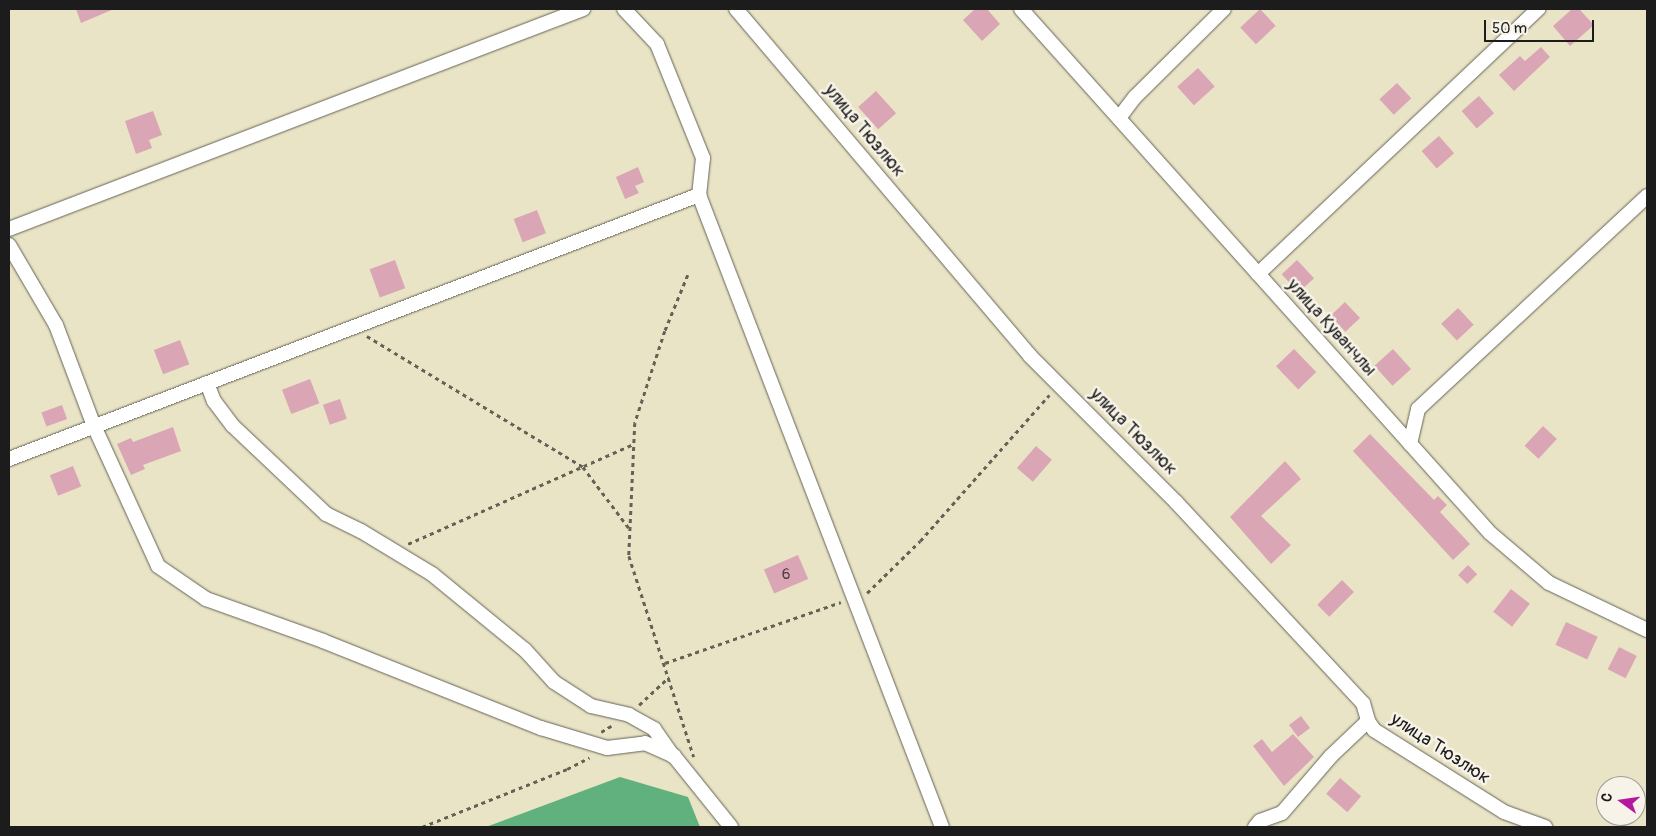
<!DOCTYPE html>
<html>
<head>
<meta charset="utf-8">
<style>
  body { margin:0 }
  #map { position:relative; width:1656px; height:836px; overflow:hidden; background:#e9e4c5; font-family:Pangolin,sans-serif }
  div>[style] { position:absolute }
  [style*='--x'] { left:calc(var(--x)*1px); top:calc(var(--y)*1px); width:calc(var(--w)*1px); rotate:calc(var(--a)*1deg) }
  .forest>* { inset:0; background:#60b17e }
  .building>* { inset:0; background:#daa6b5; transform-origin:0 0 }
  .path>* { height:2.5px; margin-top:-1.25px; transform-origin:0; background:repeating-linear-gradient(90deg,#646257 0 4px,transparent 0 8px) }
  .roads { filter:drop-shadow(0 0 1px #646257) drop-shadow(0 0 1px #646257) }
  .street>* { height:14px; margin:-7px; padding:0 7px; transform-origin:7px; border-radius:7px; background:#fff }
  span { translate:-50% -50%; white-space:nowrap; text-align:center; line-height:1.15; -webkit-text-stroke:5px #f7f3e8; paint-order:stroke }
  .number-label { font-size:15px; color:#4c3e42 }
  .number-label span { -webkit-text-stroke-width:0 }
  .street-label { font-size:18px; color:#1c1c1c }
  .frame { position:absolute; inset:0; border:10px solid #1c1c1c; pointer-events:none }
  .north { position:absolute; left:1596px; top:776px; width:50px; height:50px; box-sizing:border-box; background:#f7f3e8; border:1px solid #9f9d96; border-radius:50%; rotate:284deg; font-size:14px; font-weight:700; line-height:20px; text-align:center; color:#1c1c1c }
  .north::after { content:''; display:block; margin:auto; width:18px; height:22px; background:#b5179e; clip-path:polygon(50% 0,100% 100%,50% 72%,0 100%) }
  .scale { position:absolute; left:1484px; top:20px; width:110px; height:22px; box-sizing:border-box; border:2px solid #1c1c1c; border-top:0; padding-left:6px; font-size:15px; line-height:18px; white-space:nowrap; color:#1c1c1c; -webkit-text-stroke:4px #f7f3e8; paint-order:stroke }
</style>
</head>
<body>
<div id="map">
  <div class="forest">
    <div style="clip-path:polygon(620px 777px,688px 797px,700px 827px,486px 827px)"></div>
  </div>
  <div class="building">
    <div style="clip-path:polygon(76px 9px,114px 9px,81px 23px)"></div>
    <div style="clip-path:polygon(975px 9px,987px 9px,1000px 24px,982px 41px,963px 20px)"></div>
    <div style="left:1260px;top:9px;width:23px;height:27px;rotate:47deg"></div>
    <div style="clip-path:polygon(1572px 9px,1579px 9px,1594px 25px,1570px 46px,1553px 26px)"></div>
    <div style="clip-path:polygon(1541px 47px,1550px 57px,1514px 91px,1499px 75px,1520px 56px,1525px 61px)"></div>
    <div style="left:1198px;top:68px;width:25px;height:28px;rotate:48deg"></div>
    <div style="left:1397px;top:83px;width:21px;height:24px;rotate:47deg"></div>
    <div style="left:876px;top:91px;width:30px;height:24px;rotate:48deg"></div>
    <div style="left:1479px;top:96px;width:23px;height:23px;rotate:49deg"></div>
    <div style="clip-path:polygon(153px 111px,162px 135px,149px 140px,152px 148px,136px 154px,125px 121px)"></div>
    <div style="left:1439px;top:136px;width:23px;height:23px;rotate:49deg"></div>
    <div style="clip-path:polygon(638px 167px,644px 182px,635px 186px,639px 193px,625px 199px,616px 177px)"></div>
    <div style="left:537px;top:210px;width:25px;height:25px;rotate:69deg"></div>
    <div style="left:395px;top:260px;width:30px;height:27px;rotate:70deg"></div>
    <div style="left:1297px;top:260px;width:25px;height:21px;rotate:47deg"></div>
    <div style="left:1345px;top:302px;width:22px;height:20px;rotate:47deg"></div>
    <div style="left:1458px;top:308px;width:23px;height:23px;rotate:47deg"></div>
    <div style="left:180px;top:340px;width:26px;height:28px;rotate:69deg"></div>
    <div style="left:1294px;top:349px;width:32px;height:25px;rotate:46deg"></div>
    <div style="left:1393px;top:349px;width:27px;height:25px;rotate:48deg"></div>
    <div style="left:310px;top:379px;width:26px;height:30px;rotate:69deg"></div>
    <div style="left:340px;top:399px;width:21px;height:18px;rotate:71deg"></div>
    <div style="left:62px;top:405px;width:15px;height:22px;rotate:70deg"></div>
    <div style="left:1543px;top:426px;width:19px;height:27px;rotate:43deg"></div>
    <div style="clip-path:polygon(173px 427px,181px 451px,143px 465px,145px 469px,131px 475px,117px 444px,131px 438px,133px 442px)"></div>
    <div style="clip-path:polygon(1370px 434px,1434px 500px,1438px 496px,1447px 505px,1440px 512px,1470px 544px,1453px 560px,1353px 451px)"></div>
    <div style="left:1036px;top:446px;width:21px;height:29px;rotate:41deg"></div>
    <div style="clip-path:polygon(1285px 461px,1301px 479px,1261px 516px,1291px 545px,1271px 564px,1230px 517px)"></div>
    <div style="left:73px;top:466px;width:22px;height:25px;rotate:68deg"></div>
    <div style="left:798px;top:555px;width:26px;height:37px;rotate:67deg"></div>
    <div style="left:1468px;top:565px;width:13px;height:14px;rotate:45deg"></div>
    <div style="left:1342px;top:580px;width:17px;height:35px;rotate:45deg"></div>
    <div style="left:1511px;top:589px;width:24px;height:29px;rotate:38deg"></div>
    <div style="left:1566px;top:622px;width:35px;height:25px;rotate:25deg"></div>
    <div style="left:1619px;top:647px;width:20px;height:25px;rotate:27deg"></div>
    <div style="left:1301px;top:716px;width:15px;height:15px;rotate:53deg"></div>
    <div style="clip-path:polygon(1293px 734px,1314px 757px,1284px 786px,1253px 746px,1262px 739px,1272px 752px)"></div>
    <div style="left:1340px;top:778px;width:28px;height:21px;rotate:41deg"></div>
  </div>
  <div class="path">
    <div style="--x:688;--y:275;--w:61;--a:112.3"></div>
    <div style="--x:665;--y:331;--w:97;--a:108.1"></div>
    <div style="--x:635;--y:423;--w:133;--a:92.6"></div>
    <div style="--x:629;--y:556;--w:211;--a:72.1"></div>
    <div style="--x:367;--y:336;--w:253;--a:31.2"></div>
    <div style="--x:583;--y:467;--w:76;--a:53"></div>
    <div style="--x:408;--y:544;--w:247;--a:-23.9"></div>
    <div style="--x:867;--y:593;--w:74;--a:-44.5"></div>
    <div style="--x:920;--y:541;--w:195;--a:-48.5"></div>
    <div style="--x:665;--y:663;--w:186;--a:-19.1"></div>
    <div style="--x:639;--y:705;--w:41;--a:-43"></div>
    <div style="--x:601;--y:732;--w:12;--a:-31"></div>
    <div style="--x:422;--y:827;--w:156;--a:-21.8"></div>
    <div style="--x:567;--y:769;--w:25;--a:-27"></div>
  </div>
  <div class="roads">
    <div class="street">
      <div style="--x:624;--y:9;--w:48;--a:46.7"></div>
      <div style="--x:657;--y:44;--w:123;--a:68"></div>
      <div style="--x:703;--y:158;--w:37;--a:96"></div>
      <div style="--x:699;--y:195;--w:677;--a:68.97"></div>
      <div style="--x:736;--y:9;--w:455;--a:49.7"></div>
      <div style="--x:1030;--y:356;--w:206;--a:45"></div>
      <div style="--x:1176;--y:502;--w:275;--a:47.1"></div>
      <div style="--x:1363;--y:703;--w:19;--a:74"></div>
      <div style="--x:1368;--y:721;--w:11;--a:56"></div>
      <div style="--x:1374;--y:730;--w:154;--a:32.2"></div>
      <div style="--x:1504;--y:812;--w:44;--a:20.1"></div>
      <div style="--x:1021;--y:9;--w:703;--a:48.17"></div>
      <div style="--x:1490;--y:533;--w:77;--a:40.3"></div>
      <div style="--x:1549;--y:583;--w:109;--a:25.6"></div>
      <div style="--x:1119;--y:118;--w:26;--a:-53"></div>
      <div style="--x:1135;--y:97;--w:125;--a:-44.7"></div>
      <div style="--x:9;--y:229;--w:615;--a:-20.97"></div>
      <div style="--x:9;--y:245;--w:93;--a:59.6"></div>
      <div style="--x:56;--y:325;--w:108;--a:69.4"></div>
      <div style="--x:94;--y:426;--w:154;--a:65.4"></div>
      <div style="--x:158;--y:566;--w:58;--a:34.5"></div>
      <div style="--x:206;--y:599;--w:124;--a:19.7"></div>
      <div style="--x:323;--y:641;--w:235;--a:21.8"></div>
      <div style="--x:541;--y:728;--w:69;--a:16.9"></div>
      <div style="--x:607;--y:748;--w:38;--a:-7"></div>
      <div style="--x:645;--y:743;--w:32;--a:24"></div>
      <div style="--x:674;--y:756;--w:91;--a:51.2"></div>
      <div style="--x:1258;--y:274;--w:386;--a:-43.4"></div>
      <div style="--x:207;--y:383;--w:19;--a:69"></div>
      <div style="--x:214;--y:401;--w:31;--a:53"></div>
      <div style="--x:233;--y:426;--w:128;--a:43.4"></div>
      <div style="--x:326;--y:514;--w:39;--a:26"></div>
      <div style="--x:361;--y:531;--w:83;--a:31.2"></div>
      <div style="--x:432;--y:574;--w:120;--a:39.3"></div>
      <div style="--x:525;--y:650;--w:43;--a:47.8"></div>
      <div style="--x:554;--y:682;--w:44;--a:33"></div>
      <div style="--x:591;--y:706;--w:39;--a:13"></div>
      <div style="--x:629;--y:715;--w:29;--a:29"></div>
      <div style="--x:654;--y:729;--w:33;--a:55"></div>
      <div style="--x:1410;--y:444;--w:36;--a:-77"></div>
      <div style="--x:1418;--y:409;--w:313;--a:-42.9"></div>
      <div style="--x:9;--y:459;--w:739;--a:-20.94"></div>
      <div style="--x:1255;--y:827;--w:8;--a:-50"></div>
      <div style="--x:1260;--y:821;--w:23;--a:-20"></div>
      <div style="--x:1282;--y:813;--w:75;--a:-49.3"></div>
      <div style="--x:1331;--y:756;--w:51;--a:-43.4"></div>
    </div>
  </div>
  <div class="number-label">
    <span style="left:786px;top:575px">6</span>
  </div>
  <div class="street-label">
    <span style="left:864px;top:131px;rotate:50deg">улица Тюзлюк</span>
    <span style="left:1331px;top:328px;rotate:48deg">улица Куванчлы</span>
    <span style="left:1133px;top:432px;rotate:45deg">улица Тюзлюк</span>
    <span style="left:1440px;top:749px;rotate:33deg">улица Тюзлюк</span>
  </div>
  <div class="frame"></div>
  <div class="north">С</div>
  <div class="scale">50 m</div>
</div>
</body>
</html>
